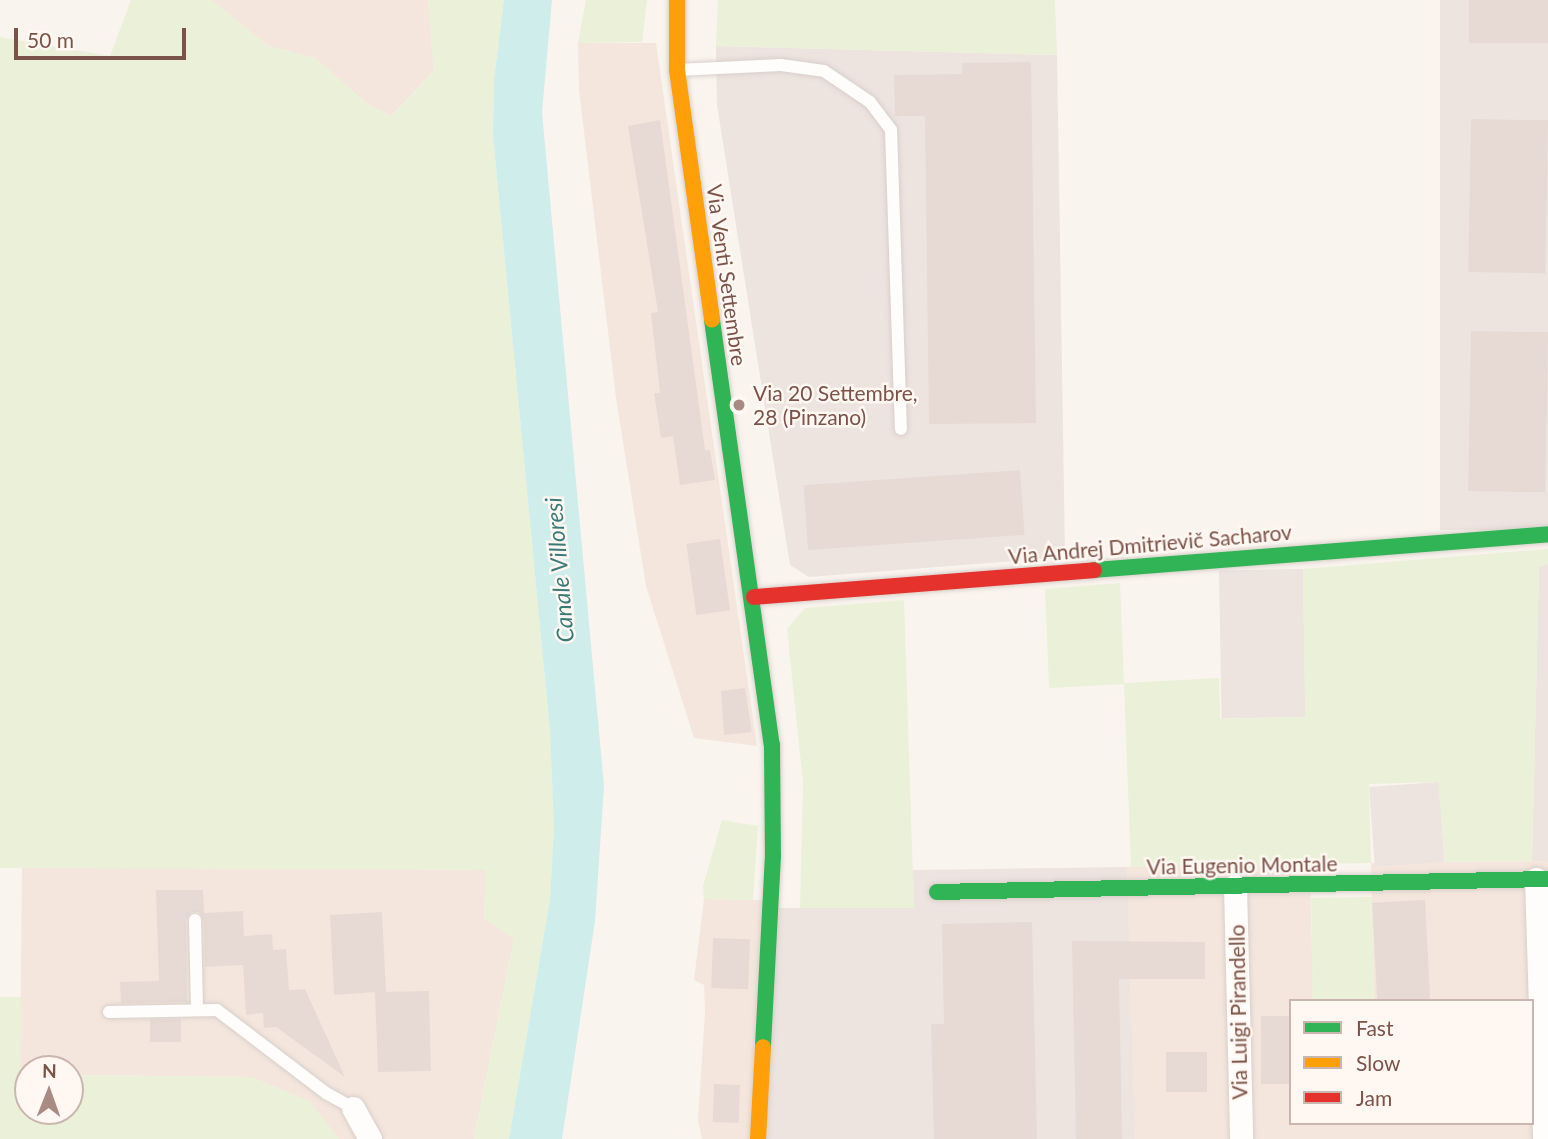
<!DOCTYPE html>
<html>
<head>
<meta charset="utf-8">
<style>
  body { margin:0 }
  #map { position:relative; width:1548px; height:1139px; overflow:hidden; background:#faf4ee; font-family:Lato,sans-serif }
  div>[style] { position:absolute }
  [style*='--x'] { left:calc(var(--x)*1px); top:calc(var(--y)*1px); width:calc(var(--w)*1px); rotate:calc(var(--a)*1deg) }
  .residential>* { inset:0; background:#f4e6dd }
  .industrial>* { inset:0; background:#ede3df; transform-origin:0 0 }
  .green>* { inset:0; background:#eaf1d8; transform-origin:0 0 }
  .water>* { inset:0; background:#cfedea }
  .building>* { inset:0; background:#e7dad5; transform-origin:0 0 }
  .roads { filter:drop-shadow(0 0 2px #d8cfca) drop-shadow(0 0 2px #d8cfca) }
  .lane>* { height:12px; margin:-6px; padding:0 6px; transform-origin:6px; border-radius:6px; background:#fefdfc }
  .street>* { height:23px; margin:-11.5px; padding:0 11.5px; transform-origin:11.5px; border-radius:11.5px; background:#fefdfc }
  .fast>* { height:16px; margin:-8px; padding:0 8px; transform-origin:8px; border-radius:8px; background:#30b455 }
  .slow>* { height:16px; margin:-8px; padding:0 8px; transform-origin:8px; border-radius:8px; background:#ff9f0a }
  .jam>* { height:16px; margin:-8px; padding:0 8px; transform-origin:8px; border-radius:8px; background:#e5322d }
  .dots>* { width:19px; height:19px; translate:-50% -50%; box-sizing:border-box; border:4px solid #fff7f2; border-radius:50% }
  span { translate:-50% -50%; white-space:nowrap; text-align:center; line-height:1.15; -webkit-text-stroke:5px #fff7f2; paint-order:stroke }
  .street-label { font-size:21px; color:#7c534a }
  .poi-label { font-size:21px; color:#7c534a }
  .left { translate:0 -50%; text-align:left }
  .water-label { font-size:23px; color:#397a79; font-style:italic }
  .legend { position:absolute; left:1289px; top:999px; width:245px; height:126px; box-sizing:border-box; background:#fff7f2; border:2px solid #cbb5af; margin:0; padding:9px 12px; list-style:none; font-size:21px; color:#7c534a }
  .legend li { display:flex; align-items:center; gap:14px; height:35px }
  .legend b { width:35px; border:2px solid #cbb5af }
  .north { position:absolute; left:14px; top:1055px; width:70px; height:70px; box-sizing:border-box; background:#fff7f2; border:2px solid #cbb5af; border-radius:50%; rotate:1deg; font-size:19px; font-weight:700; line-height:28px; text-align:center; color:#7c534a }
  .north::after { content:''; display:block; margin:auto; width:24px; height:32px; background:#a88b83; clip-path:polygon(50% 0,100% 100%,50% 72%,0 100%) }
  .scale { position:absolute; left:14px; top:28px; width:172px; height:32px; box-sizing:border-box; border:4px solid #7c534a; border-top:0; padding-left:9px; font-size:21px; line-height:24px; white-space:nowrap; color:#7c534a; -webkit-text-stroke:5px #fff7f2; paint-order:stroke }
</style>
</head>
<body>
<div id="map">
  <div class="residential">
    <div style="clip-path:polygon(211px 0,428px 0,434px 71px,391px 116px,367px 104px,315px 58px,268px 46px)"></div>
    <div style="clip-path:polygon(578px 43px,656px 43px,757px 746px,694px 738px,646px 586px,616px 398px,579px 90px)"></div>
    <div style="clip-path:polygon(1548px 861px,1548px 1139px,1135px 1139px,1127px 867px,1310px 864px,1313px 1001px,1291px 1001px,1291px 1123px,1532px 1123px,1532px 1001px,1374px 1001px,1371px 863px)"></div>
    <div style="clip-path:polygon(22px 865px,485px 870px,485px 919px,514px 939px,474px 1139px,339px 1139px,308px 1101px,251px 1077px,70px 1075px,70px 1069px,28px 1069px,28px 1075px,20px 1075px)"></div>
    <div style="clip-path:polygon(704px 899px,766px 900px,753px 1139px,702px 1139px,698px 1120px,705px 1013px,704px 985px,694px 980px)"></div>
  </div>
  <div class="industrial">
    <div style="left:1440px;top:0;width:108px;height:530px"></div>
    <div style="clip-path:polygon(716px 46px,1057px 55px,1065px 557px,809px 577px,790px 565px,717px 105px)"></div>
    <div style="clip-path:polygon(1548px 564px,1548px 861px,1532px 861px,1539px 566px)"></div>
    <div style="left:1303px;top:569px;width:148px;height:84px;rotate:89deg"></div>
    <div style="left:1439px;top:782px;width:80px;height:70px;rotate:86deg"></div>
    <div style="clip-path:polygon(1127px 867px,1135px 1139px,765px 1139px,778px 908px,914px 908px,913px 870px)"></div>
  </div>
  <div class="green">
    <div style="clip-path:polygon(131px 0,211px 0,268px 46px,315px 58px,367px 104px,391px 116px,434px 71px,428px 0,504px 0,494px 79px,493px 136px,550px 731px,554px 828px,550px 899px,509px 1139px,474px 1139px,514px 939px,484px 919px,485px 870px,0 868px,0 37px,110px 56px)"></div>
    <div style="clip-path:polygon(586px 0,647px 0,642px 42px,578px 43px)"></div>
    <div style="clip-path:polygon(718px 0,1055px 0,1057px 55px,716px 46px)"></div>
    <div style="clip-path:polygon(1548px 549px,1548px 564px,1539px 567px,1532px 861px,1445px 862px,1438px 782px,1369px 784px,1371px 863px,1131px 867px,1124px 684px,1049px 688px,1045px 589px,1120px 583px,1124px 683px,1219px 678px,1220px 719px,1305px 717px,1303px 569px)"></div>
    <div style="clip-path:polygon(904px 600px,914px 908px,800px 908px,803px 783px,787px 629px,805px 608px)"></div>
    <div style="clip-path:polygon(722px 820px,758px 826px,753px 900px,704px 899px,703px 886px)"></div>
    <div style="left:1372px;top:897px;width:104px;height:61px;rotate:89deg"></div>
    <div style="clip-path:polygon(0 997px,21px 997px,20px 1074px,28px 1075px,28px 1111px,70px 1111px,70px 1075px,251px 1077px,309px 1101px,339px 1139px,0 1139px)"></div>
  </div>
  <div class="water">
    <div style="clip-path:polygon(504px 0,552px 0,542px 112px,604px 786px,595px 921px,562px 1139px,509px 1139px,550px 899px,554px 828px,550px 731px,493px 136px,494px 79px)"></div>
  </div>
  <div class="building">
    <div style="left:1469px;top:0;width:79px;height:43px"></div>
    <div style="clip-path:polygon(1031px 62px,1036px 423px,929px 424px,925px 116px,895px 116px,894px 75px,962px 74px,962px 63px)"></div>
    <div style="left:1471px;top:119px;width:77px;height:153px;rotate:1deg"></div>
    <div style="clip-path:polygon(660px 120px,705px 450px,710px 450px,715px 480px,680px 485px,673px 436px,661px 438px,654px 393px,660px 393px,651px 313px,658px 312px,628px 126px)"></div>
    <div style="left:1471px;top:331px;width:77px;height:160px;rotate:1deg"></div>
    <div style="left:1020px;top:470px;width:65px;height:217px;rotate:86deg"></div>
    <div style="left:720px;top:539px;width:72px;height:34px;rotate:82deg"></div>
    <div style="clip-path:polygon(745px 688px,752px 732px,724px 735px,721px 691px)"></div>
    <div style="clip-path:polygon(156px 890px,203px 890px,204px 913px,243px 911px,244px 936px,272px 934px,273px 950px,286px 949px,289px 990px,305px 989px,345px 1077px,276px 1027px,264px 1028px,263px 1013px,246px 1015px,243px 965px,205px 967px,204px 920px,199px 912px,191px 912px,186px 920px,187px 1002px,121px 1003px,120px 982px,159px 981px)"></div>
    <div style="left:1425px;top:900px;width:101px;height:53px;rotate:87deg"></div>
    <div style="clip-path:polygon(382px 912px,386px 992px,383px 992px,429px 991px,431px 1071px,378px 1072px,375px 992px,334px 995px,330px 915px)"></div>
    <div style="clip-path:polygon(1032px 922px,1037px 1139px,934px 1139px,931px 1024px,944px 1024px,942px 924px)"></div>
    <div style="left:713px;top:938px;width:37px;height:50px;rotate:2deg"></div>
    <div style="clip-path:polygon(1072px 941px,1205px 942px,1205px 979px,1119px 979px,1122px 1139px,1076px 1139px)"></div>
    <div style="left:1291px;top:1016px;width:68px;height:30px;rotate:90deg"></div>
    <div style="left:181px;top:1019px;width:23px;height:31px;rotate:90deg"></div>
    <div style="left:1166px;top:1052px;width:41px;height:40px"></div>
    <div style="left:714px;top:1084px;width:26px;height:38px;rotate:2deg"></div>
  </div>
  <div class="roads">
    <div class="lane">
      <div style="--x:677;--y:70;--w:104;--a:-2.8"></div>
      <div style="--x:781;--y:65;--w:43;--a:7.9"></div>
      <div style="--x:824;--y:71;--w:55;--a:34"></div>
      <div style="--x:870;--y:102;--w:35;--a:53"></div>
      <div style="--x:891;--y:130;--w:299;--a:88.1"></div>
      <div style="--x:195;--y:920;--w:89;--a:88.7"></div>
      <div style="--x:109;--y:1012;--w:108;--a:-1.1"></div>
      <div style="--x:217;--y:1010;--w:137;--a:37.3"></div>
      <div style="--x:326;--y:1093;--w:31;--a:29"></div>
    </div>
    <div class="street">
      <div style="--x:1536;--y:879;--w:260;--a:88.2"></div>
      <div style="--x:1235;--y:886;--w:253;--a:88.6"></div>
      <div style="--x:353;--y:1108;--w:35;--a:61"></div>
    </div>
    <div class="fast">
      <div style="--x:712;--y:320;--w:429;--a:82"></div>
      <div style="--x:772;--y:745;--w:110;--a:89.5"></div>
      <div style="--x:773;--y:855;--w:192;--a:93"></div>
      <div style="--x:1094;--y:570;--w:455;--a:-4.5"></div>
      <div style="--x:937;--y:892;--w:611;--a:-1.22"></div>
    </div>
    <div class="slow">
      <div style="--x:677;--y:0;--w:70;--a:90"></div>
      <div style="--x:677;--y:70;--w:252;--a:82"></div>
      <div style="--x:758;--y:1139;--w:92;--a:-86.9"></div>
    </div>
    <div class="jam">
      <div style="--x:754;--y:597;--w:341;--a:-4.5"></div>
    </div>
  </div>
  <div class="dots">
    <div style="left:739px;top:405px;background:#a88b83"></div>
  </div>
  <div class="street-label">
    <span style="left:727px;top:275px;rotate:82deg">Via Venti Settembre</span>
    <span style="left:1150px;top:544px;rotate:-5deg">Via Andrej Dmitrievič Sacharov</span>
    <span style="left:1242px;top:865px;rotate:-1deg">Via Eugenio Montale</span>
    <span style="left:1238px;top:1012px;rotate:-91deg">Via Luigi Pirandello</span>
  </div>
  <div class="poi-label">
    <span class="left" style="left:753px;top:405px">Via 20 Settembre,<br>28 (Pinzano)</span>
  </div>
  <div class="water-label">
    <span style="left:559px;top:570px;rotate:-95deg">Canale Villoresi</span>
  </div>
  <ul class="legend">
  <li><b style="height:9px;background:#30b455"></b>Fast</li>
  <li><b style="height:9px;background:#ff9f0a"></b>Slow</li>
  <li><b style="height:9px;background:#e5322d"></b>Jam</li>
  </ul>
  <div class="north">N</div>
  <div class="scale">50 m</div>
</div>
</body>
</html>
